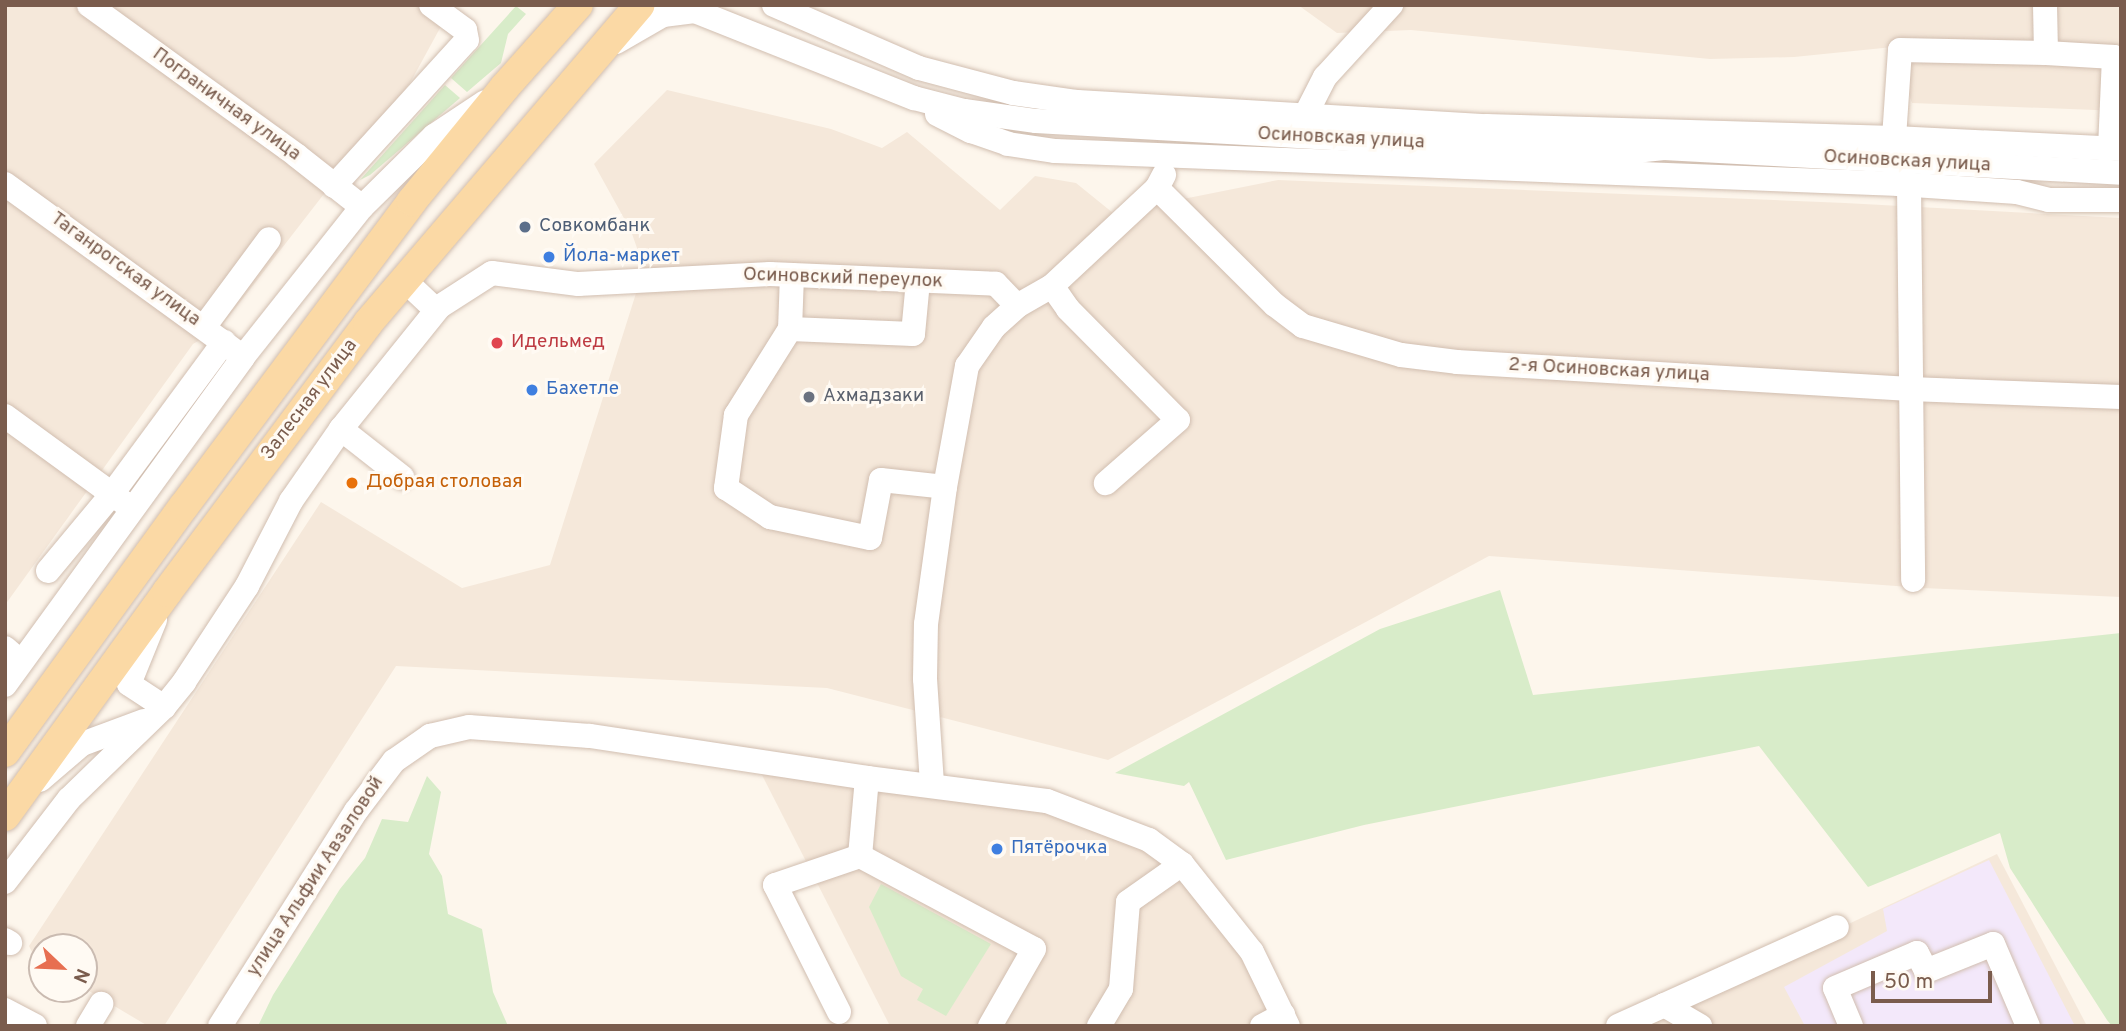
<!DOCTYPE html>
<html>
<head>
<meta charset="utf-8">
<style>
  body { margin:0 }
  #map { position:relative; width:2126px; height:1031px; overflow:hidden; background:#fdf6ec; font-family:Overpass,sans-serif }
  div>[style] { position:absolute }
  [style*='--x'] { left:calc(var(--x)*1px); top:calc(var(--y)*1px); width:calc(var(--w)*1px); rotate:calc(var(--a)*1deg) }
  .residential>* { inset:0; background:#f5e8da }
  .education>* { inset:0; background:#f3e8fa }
  .green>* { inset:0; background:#d8ecc9 }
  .roads { filter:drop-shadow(0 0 2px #d1beb0) drop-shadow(0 0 2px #d1beb0) }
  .minor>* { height:24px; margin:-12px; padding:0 12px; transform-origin:12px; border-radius:12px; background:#fff }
  .major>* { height:30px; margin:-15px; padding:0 15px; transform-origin:15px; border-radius:15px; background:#fbd9a5 }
  .dots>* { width:19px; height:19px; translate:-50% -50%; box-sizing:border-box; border:4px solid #fffaf3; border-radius:50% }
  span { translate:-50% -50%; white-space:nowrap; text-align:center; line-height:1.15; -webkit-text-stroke:6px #fffaf3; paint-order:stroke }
  .street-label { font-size:19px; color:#7a5c4d }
  .service-label { font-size:19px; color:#4e5e75 }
  .left { translate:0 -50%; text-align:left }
  .shop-label { font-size:19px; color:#366cbe }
  .health-label { font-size:19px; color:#be3a42 }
  .worship-label { font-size:19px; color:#5b616d }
  .food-label { font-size:19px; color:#c56008 }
  .frame { position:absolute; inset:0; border:7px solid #7a5c4d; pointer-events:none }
  .north { position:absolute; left:28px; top:933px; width:70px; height:70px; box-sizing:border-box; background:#fffaf3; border:2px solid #cabbb1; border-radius:50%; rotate:113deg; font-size:19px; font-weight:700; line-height:28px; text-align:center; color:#7a5c4d }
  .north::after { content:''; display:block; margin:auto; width:24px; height:32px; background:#e76f51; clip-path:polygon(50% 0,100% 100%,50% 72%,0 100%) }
  .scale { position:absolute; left:1871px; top:971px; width:121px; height:32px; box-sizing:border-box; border:4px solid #7a5c4d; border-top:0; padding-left:9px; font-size:21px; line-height:24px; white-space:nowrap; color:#7a5c4d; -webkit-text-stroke:5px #fffaf3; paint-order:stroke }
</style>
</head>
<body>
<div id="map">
  <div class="residential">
    <div style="clip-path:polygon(5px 5px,426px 5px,445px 19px,410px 83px,220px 328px,193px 344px,5px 605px)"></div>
    <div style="clip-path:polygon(1298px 5px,2121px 5px,2121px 111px,1912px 103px,1893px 47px,1794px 57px,1710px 59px,1411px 30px,1337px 33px)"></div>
    <div style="clip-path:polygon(667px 90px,831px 129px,882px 148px,907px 132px,1000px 210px,1035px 176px,1076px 183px,1113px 213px,1278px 180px,1845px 203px,2121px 218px,2121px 597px,1923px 588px,1489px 556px,1108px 760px,827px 688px,396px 666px,164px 1026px,148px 1026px,84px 988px,84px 947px,42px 947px,42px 962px,35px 958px,29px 946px,321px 502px,462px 588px,550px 565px,644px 268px,631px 231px,594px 164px)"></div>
    <div style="clip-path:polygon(760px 771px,1042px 810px,1145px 847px,1178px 874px,1241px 951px,1276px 1026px,890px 1026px)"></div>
    <div style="clip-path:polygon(1997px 854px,2087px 1026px,1632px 1026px)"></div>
  </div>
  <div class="education">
    <div style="clip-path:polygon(1989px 860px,2075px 1026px,1805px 1026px,1784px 987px,1887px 931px,1883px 909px)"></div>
  </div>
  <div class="green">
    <div style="clip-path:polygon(516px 6px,526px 14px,508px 34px,501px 63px,467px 92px,451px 78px)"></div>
    <div style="clip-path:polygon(445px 85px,460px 98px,370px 175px,360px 180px)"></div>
    <div style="clip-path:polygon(1500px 590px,1533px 695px,2121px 633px,2121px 1026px,2112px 1026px,2107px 1020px,2010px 868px,2000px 833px,1868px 887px,1759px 746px,1364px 825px,1226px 860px,1189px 782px,1184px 786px,1115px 773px,1380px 629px)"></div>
    <div style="clip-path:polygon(427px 776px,441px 792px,429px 854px,442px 876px,448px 914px,482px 929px,493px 992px,508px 1026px,258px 1026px,273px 995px,340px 889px,365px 858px,382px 819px,408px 822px)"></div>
    <div style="clip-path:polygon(881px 884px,991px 944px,946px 1016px,917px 1000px,923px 989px,901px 976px,869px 907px)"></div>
  </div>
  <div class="roads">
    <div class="minor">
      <div style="--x:89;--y:5;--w:256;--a:35.9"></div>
      <div style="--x:296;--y:155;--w:84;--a:38.2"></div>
      <div style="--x:774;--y:5;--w:158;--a:23.5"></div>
      <div style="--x:919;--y:68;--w:97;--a:14.9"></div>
      <div style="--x:1013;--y:93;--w:65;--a:8"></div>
      <div style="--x:1077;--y:102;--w:410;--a:3.4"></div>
      <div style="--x:1486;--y:126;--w:408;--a:1.7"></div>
      <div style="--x:1894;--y:138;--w:227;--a:2.8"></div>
      <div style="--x:2045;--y:5;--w:48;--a:88.8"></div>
      <div style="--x:616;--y:42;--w:54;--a:-29.9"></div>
      <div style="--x:663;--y:15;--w:32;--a:-7"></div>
      <div style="--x:695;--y:11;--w:236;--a:21.7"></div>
      <div style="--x:914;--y:98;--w:52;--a:14.6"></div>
      <div style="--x:964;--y:111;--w:73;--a:7.9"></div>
      <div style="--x:1036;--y:121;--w:456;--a:3.3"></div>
      <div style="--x:1491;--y:147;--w:144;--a:1.6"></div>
      <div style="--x:1635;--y:151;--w:29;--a:-6"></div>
      <div style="--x:1664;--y:148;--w:458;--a:3.1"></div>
      <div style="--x:937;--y:114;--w:38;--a:27"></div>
      <div style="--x:971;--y:131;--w:39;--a:19"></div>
      <div style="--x:1008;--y:144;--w:48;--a:8.5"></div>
      <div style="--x:1055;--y:151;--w:845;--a:2.24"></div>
      <div style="--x:1899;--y:184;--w:118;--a:3.9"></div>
      <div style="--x:2017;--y:192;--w:33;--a:14"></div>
      <div style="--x:2049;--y:200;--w:72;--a:0"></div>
      <div style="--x:1305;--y:116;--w:44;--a:-62.9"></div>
      <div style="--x:1325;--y:77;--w:98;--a:-47.5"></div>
      <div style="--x:1894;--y:138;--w:88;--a:-86.1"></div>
      <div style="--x:1900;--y:50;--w:146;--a:1.2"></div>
      <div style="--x:2046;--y:53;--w:68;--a:3.4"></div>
      <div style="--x:2114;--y:57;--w:92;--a:92.5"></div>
      <div style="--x:5;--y:184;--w:294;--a:36"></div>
      <div style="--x:1909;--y:185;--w:395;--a:89.4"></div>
      <div style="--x:334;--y:186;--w:197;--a:-47.7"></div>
      <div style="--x:467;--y:40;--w:10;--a:-101"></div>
      <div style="--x:465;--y:30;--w:42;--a:-143.7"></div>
      <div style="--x:1157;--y:188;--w:166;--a:44.8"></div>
      <div style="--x:1275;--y:305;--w:35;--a:37"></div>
      <div style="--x:1303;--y:326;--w:102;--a:16.5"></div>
      <div style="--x:1401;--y:355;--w:56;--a:7.1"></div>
      <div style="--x:1457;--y:362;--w:454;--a:3.4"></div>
      <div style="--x:1910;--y:389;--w:211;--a:2.2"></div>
      <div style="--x:792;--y:275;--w:54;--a:92.1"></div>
      <div style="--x:790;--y:329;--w:102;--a:122.1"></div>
      <div style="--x:736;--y:415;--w:74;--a:97.8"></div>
      <div style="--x:726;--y:488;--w:53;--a:33.4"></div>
      <div style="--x:770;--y:517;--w:102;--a:11.9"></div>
      <div style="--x:870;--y:538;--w:59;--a:-79.3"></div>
      <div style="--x:881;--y:480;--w:64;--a:6.2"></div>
      <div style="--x:403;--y:279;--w:45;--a:43.2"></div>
      <div style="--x:1052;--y:286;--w:28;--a:55"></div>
      <div style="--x:1068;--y:309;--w:156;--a:45.3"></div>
      <div style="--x:1178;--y:420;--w:96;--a:138.8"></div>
      <div style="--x:204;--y:327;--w:109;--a:-53.5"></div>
      <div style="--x:790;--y:329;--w:123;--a:2.3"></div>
      <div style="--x:913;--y:334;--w:53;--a:-84.6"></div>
      <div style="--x:5;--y:416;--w:146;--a:36.1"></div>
      <div style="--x:341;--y:429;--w:78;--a:38.2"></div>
      <div style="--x:48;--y:571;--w:100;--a:-50.3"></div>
      <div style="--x:112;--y:494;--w:189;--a:-53.6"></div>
      <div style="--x:155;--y:620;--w:69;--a:112.1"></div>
      <div style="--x:129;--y:684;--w:42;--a:33.3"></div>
      <div style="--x:5;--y:648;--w:21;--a:41"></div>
      <div style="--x:5;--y:685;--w:405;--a:-54"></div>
      <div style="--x:243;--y:357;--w:191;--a:-51.6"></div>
      <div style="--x:362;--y:207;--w:101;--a:-44.6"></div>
      <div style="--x:434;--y:136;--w:61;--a:-33.7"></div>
      <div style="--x:867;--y:778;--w:78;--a:95.1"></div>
      <div style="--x:860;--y:856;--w:197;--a:28.1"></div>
      <div style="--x:1034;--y:949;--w:89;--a:119.7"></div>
      <div style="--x:40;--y:780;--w:55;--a:-40.6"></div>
      <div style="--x:82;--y:744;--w:66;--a:-20.4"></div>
      <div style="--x:932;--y:784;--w:105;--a:-93.8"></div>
      <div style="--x:925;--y:679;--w:55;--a:-89"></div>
      <div style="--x:926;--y:624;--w:138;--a:-82.1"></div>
      <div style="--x:945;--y:487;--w:123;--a:-79.7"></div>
      <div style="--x:967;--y:366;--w:47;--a:-55.3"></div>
      <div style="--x:994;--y:327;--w:31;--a:-42"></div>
      <div style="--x:1017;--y:306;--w:40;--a:-29.7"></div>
      <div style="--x:1052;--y:286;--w:144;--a:-43"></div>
      <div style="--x:1157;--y:188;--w:15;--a:-62"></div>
      <div style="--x:5;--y:882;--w:105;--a:-52.4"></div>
      <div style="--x:69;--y:799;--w:132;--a:-44.1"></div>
      <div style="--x:164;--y:707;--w:32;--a:-51"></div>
      <div style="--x:184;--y:682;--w:115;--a:-56.7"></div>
      <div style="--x:247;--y:586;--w:96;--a:-62.6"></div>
      <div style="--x:291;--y:501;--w:88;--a:-55.2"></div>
      <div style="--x:341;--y:429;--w:156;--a:-51.2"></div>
      <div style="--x:439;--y:307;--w:63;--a:-32.7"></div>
      <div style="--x:492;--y:273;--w:87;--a:7.3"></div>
      <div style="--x:578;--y:284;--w:192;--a:-3"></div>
      <div style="--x:770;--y:274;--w:226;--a:2.5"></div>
      <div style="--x:996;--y:284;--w:30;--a:46"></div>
      <div style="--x:5;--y:940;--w:6;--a:31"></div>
      <div style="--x:1664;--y:1005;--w:42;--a:30.3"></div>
      <div style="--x:5;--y:1010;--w:34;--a:28"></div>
      <div style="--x:839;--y:1012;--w:142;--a:-116.7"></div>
      <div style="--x:775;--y:885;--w:90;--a:-18.8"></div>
      <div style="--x:88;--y:1026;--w:26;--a:-59"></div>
      <div style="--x:220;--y:1026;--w:254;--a:-57.7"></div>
      <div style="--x:356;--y:811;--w:63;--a:-52.8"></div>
      <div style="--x:394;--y:761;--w:44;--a:-34.8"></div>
      <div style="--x:430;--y:736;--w:40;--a:-13"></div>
      <div style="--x:469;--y:727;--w:121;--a:4.3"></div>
      <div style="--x:590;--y:736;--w:280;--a:8.6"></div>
      <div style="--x:867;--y:778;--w:181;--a:7.3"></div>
      <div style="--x:1047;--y:801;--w:109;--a:20.9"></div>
      <div style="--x:1149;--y:840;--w:41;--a:36"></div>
      <div style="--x:1182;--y:864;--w:112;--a:51.5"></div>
      <div style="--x:1252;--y:952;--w:82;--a:64.1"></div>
      <div style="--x:1099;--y:1026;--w:43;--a:-59.3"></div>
      <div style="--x:1121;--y:989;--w:87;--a:-85.4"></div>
      <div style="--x:1128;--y:902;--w:66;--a:-35.1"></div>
      <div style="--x:1262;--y:1026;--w:24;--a:-28"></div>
      <div style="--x:1618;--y:1026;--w:240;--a:-24.3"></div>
      <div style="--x:1851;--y:1026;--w:41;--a:-112.8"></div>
      <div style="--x:1835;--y:988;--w:89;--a:-23.1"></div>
      <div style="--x:1917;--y:953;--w:20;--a:63"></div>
      <div style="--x:1926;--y:971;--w:72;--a:-21.9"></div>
      <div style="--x:1993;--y:944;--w:89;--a:66.9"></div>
    </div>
    <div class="major">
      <div style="--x:5;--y:752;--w:304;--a:-54"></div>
      <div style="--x:184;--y:506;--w:381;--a:-53.2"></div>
      <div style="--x:412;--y:201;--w:146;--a:-50.8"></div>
      <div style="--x:504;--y:88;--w:111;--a:-48.3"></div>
      <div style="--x:5;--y:816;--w:276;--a:-54.1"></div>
      <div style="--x:167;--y:592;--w:336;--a:-53.2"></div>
      <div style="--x:368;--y:323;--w:418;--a:-49.5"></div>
    </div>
  </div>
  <div class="dots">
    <div style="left:525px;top:227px;background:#5c6f8a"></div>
    <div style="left:549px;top:257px;background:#3f7fe0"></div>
    <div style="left:497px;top:343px;background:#e0444e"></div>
    <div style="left:532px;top:390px;background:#3f7fe0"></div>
    <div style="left:809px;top:397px;background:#6b7280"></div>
    <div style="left:352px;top:483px;background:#e8710a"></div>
    <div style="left:997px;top:849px;background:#3f7fe0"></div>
  </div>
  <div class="street-label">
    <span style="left:226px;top:105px;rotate:36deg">Пограничная улица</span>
    <span style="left:1341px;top:139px;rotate:3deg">Осиновская улица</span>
    <span style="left:1907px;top:162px;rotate:3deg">Осиновская улица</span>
    <span style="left:125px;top:270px;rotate:36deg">Таганрогская улица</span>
    <span style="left:843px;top:279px;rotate:2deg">Осиновский переулок</span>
    <span style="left:1609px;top:371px;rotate:3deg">2-я Осиновская улица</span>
    <span style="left:310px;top:400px;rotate:-53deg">Залесная улица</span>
    <span style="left:316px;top:877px;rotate:-57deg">улица Альфии Авзаловой</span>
  </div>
  <div class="service-label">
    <span class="left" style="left:539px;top:227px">Совкомбанк</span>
  </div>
  <div class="shop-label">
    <span class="left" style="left:563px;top:257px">Йола-маркет</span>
    <span class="left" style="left:546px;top:390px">Бахетле</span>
    <span class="left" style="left:1011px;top:849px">Пятёрочка</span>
  </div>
  <div class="health-label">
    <span class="left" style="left:511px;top:343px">Идельмед</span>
  </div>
  <div class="worship-label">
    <span class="left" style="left:823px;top:397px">Ахмадзаки</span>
  </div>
  <div class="food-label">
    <span class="left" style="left:366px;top:483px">Добрая столовая</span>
  </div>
  <div class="frame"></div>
  <div class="north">N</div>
  <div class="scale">50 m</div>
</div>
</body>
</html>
